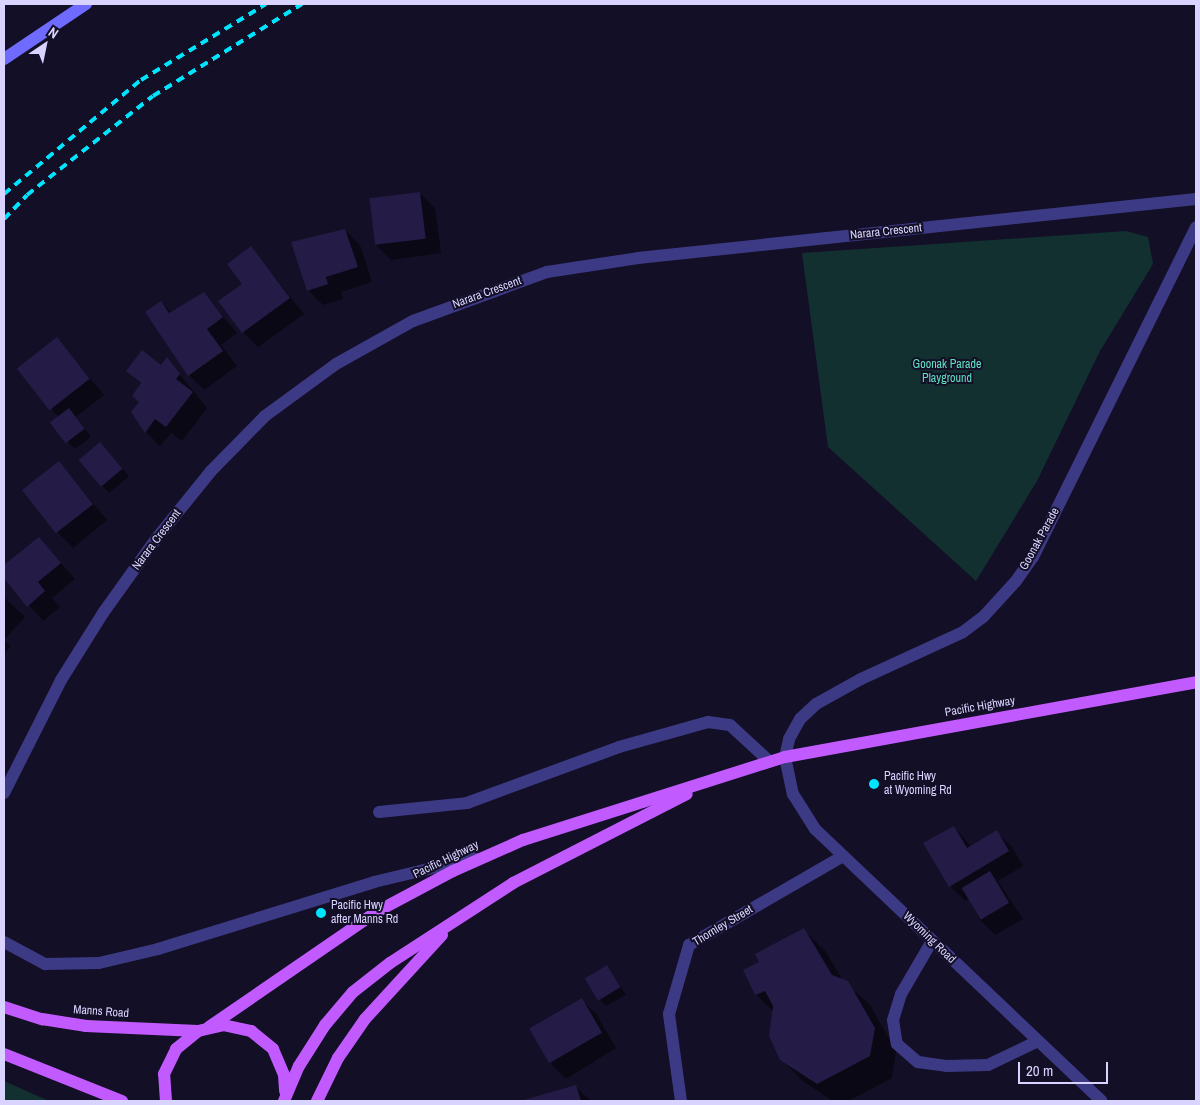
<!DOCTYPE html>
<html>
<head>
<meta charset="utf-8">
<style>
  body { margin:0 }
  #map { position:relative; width:1200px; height:1105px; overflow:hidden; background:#130f26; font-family:"Archivo Narrow",sans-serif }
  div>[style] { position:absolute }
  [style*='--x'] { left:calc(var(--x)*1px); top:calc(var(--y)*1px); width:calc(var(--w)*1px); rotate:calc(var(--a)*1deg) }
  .green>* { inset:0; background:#12302f }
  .shadow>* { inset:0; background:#0007 }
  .building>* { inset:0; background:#241b47; transform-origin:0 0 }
  .service>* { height:12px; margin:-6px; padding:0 6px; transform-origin:6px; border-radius:6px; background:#3d3a85 }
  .minor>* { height:12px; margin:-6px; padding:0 6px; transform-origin:6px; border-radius:6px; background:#3d3a85 }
  .tertiary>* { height:12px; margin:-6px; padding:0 6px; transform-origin:6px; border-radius:6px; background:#3d3a85 }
  .secondary>* { height:12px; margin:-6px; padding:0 6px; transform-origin:6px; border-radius:6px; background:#6f6bff }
  .primary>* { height:12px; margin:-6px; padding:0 6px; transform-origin:6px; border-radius:6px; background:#c25bff }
  .rail>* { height:4px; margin-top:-2px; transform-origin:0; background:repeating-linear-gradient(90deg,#00e5ff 0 8px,transparent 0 14px) }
  .dots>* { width:14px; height:14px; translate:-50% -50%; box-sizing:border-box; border:2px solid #130f26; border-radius:50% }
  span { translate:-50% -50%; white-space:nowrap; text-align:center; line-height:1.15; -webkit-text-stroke:4px #130f26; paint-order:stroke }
  .street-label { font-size:12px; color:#d9d4ff }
  .park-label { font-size:12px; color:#5fe0c0 }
  .poi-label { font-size:12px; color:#d9d4ff }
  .left { translate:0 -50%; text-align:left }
  .frame { position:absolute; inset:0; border:5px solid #d9d4ff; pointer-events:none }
  .north { position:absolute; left:20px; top:20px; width:50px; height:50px; -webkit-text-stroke:4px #130f26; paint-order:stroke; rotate:34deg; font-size:14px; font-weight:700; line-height:20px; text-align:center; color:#d9d4ff }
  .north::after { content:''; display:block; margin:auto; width:18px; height:22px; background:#d9d4ff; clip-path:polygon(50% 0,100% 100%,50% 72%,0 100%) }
  .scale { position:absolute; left:1018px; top:1062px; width:90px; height:22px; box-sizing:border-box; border:2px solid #d9d4ff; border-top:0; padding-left:6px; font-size:15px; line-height:18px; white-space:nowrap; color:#d9d4ff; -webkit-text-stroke:4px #130f26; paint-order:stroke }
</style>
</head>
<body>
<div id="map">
  <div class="green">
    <div style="clip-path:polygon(1126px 231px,1148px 237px,1153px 264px,1100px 351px,1037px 481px,976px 581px,828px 447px,802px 253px)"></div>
    <div style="clip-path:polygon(4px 1081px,49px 1101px,4px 1101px)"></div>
  </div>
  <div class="shadow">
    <div style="clip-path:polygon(420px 193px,435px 208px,441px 253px,391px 260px,376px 245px,370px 199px)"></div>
    <div style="clip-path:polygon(345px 230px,360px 245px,372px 282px,341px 292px,343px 299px,323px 305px,308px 290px)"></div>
    <div style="clip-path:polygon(251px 248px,304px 314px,258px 347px,243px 332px)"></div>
    <div style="clip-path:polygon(204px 293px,237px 333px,221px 345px,237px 366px,204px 390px,189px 375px,161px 302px,172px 313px)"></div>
    <div style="clip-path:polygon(57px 339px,104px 395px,76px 417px,91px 437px,75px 449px,68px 442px,59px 417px,52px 410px)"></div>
    <div style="clip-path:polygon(167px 359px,207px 408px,182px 441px,171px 433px,160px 446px,146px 432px,140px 402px,142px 385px,127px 371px,161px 366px)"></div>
    <div style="clip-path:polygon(107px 451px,129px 476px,109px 493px,102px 486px)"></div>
    <div style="clip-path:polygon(59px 463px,107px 520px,73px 548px,58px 533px)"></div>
    <div style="clip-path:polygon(39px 539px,75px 579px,52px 598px,60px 607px,43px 621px,4px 576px,4px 567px)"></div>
    <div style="clip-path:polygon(4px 597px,25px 617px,4px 640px,11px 646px,4px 654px)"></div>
    <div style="clip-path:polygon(954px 827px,972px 847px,997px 832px,1012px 847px,1023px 866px,998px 881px,1023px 919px,995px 935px,980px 920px,969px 899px,965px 901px,950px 886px)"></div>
    <div style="clip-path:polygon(803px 929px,826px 952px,843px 981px,870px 1005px,896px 1051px,892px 1078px,848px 1101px,833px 1101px,804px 1082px,781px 1059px,773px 1011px,757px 995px,745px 971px,761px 962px)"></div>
    <div style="clip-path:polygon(606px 966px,626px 995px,606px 1006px,599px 999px)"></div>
    <div style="clip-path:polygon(582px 1000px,597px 1015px,616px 1048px,566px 1079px,551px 1064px)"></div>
    <div style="clip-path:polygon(576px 1087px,591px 1101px,523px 1101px)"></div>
  </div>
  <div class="building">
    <div style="left:420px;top:192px;width:47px;height:51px;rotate:83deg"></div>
    <div style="clip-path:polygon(345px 229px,358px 267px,326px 277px,328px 284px,307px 291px,291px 242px)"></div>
    <div style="clip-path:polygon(251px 246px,290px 298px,242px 333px,218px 301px,242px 284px,227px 264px)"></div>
    <div style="clip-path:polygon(204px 292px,223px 317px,207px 329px,223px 351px,188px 376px,145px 312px,161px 301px,169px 313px)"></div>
    <div style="left:57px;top:337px;width:53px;height:51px;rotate:52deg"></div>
    <div style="clip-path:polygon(142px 350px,161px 365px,167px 357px,180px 374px,176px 379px,193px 392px,166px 427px,155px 419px,145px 433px,131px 412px,139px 402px,132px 396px,141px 383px,126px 371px)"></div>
    <div style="left:69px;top:408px;width:26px;height:24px;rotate:53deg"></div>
    <div style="left:100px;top:442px;width:35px;height:28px;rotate:50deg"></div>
    <div style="left:59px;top:461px;width:55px;height:47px;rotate:52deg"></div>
    <div style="clip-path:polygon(39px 537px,61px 563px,38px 582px,45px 591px,27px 607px,4px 578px,4px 565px)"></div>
    <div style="clip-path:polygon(954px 826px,967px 848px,997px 830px,1009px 851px,949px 887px,923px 843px)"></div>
    <div style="left:990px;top:871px;width:37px;height:33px;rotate:59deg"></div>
    <div style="clip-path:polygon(804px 928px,832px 975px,848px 981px,875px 1028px,870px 1056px,817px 1084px,780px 1060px,769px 1036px,773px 1006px,765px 991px,755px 995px,743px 970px,759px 962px,755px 954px)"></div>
    <div style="left:607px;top:965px;width:26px;height:26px;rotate:59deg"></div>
    <div style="left:582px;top:998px;width:40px;height:61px;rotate:60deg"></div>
    <div style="clip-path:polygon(576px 1085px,581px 1101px,520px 1101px)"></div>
  </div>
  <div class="service">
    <div style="--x:379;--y:812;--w:88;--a:-5.8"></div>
    <div style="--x:467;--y:803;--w:162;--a:-20.2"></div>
    <div style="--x:619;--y:747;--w:92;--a:-15.7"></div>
    <div style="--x:708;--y:722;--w:22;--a:8"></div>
    <div style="--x:730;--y:725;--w:53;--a:42.7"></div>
    <div style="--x:932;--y:941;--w:61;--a:120.3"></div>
    <div style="--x:901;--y:994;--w:27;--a:107"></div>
    <div style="--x:893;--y:1020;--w:24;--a:81"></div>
    <div style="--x:897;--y:1044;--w:28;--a:41"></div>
    <div style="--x:918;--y:1062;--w:28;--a:8"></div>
    <div style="--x:946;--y:1066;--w:42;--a:-1.4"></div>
    <div style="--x:988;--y:1065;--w:55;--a:-25.6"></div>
    <div style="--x:4;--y:942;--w:47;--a:28.2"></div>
    <div style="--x:45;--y:964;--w:54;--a:-1.1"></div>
    <div style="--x:99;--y:963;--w:61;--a:-13.3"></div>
    <div style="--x:158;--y:949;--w:226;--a:-17.2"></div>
    <div style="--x:374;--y:882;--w:104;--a:-13.4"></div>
  </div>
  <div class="minor">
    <div style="--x:785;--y:757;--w:18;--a:-77"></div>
    <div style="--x:789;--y:739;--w:23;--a:-61"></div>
    <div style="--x:800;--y:719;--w:22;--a:-43"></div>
    <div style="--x:816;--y:704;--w:51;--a:-29.1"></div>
    <div style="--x:861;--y:679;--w:112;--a:-24.7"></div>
    <div style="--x:963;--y:632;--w:26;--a:-37"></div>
    <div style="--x:984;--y:616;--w:47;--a:-47.6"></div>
    <div style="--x:1016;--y:581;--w:29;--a:-55"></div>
    <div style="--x:1033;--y:557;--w:368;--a:-63.7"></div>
    <div style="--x:4;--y:793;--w:127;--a:-63.2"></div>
    <div style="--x:61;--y:680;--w:79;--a:-57.9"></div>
    <div style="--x:103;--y:613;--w:91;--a:-54.4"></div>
    <div style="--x:156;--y:539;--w:87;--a:-51"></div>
    <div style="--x:211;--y:471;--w:77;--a:-45.5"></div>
    <div style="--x:265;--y:416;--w:88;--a:-36.2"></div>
    <div style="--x:336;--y:364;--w:88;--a:-29.2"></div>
    <div style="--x:413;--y:321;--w:143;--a:-20.1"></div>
    <div style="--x:547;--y:272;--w:92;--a:-8.7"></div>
    <div style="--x:638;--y:258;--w:561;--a:-6.04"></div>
    <div style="--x:681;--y:1101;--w:88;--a:-97.9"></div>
    <div style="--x:669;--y:1014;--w:72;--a:-73.8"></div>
    <div style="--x:689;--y:945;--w:178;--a:-30"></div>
  </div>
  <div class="tertiary">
    <div style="--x:785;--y:757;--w:38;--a:78"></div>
    <div style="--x:793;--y:794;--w:41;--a:57.8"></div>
    <div style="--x:815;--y:829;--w:395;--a:43.5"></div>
  </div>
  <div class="secondary">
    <div style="--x:4;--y:59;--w:99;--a:-33.9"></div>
  </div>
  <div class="primary">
    <div style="--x:4;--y:1007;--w:40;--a:18"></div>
    <div style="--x:42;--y:1019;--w:45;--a:9"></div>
    <div style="--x:86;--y:1026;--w:112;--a:2.6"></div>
    <div style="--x:209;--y:1027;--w:205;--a:-34.5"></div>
    <div style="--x:378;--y:911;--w:85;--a:-28.1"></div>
    <div style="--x:453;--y:871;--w:77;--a:-23.9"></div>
    <div style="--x:523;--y:840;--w:275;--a:-17.6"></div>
    <div style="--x:785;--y:757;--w:418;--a:-10.3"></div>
    <div style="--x:4;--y:1054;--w:127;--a:21.7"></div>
    <div style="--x:166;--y:1101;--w:27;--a:-94"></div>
    <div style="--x:164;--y:1074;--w:28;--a:-64"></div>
    <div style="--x:176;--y:1049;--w:28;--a:-39"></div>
    <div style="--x:198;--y:1031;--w:26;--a:-13"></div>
    <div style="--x:223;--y:1025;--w:29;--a:12"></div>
    <div style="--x:251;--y:1031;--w:28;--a:39"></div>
    <div style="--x:273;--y:1049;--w:28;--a:67"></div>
    <div style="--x:284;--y:1075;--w:16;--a:86"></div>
    <div style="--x:284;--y:1101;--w:38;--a:-67"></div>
    <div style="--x:299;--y:1066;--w:49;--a:-57.6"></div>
    <div style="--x:325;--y:1025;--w:43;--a:-49.7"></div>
    <div style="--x:353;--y:992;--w:47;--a:-38.1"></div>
    <div style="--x:390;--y:963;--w:147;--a:-33"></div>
    <div style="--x:513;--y:883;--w:195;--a:-27.1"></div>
    <div style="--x:317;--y:1101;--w:48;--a:-64"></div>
    <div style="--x:338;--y:1058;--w:47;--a:-55.3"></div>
    <div style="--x:365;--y:1019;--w:114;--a:-47.5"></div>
  </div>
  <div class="rail">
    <div style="--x:4;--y:194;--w:178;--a:-39.8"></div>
    <div style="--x:141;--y:80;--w:146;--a:-31.3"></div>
    <div style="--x:4;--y:219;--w:33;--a:-46"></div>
    <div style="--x:27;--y:195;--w:160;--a:-38.2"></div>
    <div style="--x:153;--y:96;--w:175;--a:-31.7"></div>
  </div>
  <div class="dots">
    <div style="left:874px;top:784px;background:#00e5ff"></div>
    <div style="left:321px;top:913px;background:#00e5ff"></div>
  </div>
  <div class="street-label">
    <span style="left:886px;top:232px;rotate:-6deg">Narara Crescent</span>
    <span style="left:487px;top:293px;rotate:-20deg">Narara Crescent</span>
    <span style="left:1040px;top:539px;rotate:-61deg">Goonak Parade</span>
    <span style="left:157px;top:540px;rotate:-53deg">Narara Crescent</span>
    <span style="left:980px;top:707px;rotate:-10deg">Pacific Highway</span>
    <span style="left:446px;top:860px;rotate:-26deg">Pacific Highway</span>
    <span style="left:723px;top:926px;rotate:-31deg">Thornley Street</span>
    <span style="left:929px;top:938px;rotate:44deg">Wyoming Road</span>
    <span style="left:101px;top:1012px;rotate:4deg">Manns Road</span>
  </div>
  <div class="park-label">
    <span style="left:947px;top:372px">Goonak Parade<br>Playground</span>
  </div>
  <div class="poi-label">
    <span class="left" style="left:884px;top:784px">Pacific Hwy<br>at Wyoming Rd</span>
    <span class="left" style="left:331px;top:913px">Pacific Hwy<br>after Manns Rd</span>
  </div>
  <div class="frame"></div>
  <div class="north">N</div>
  <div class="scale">20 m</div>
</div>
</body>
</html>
